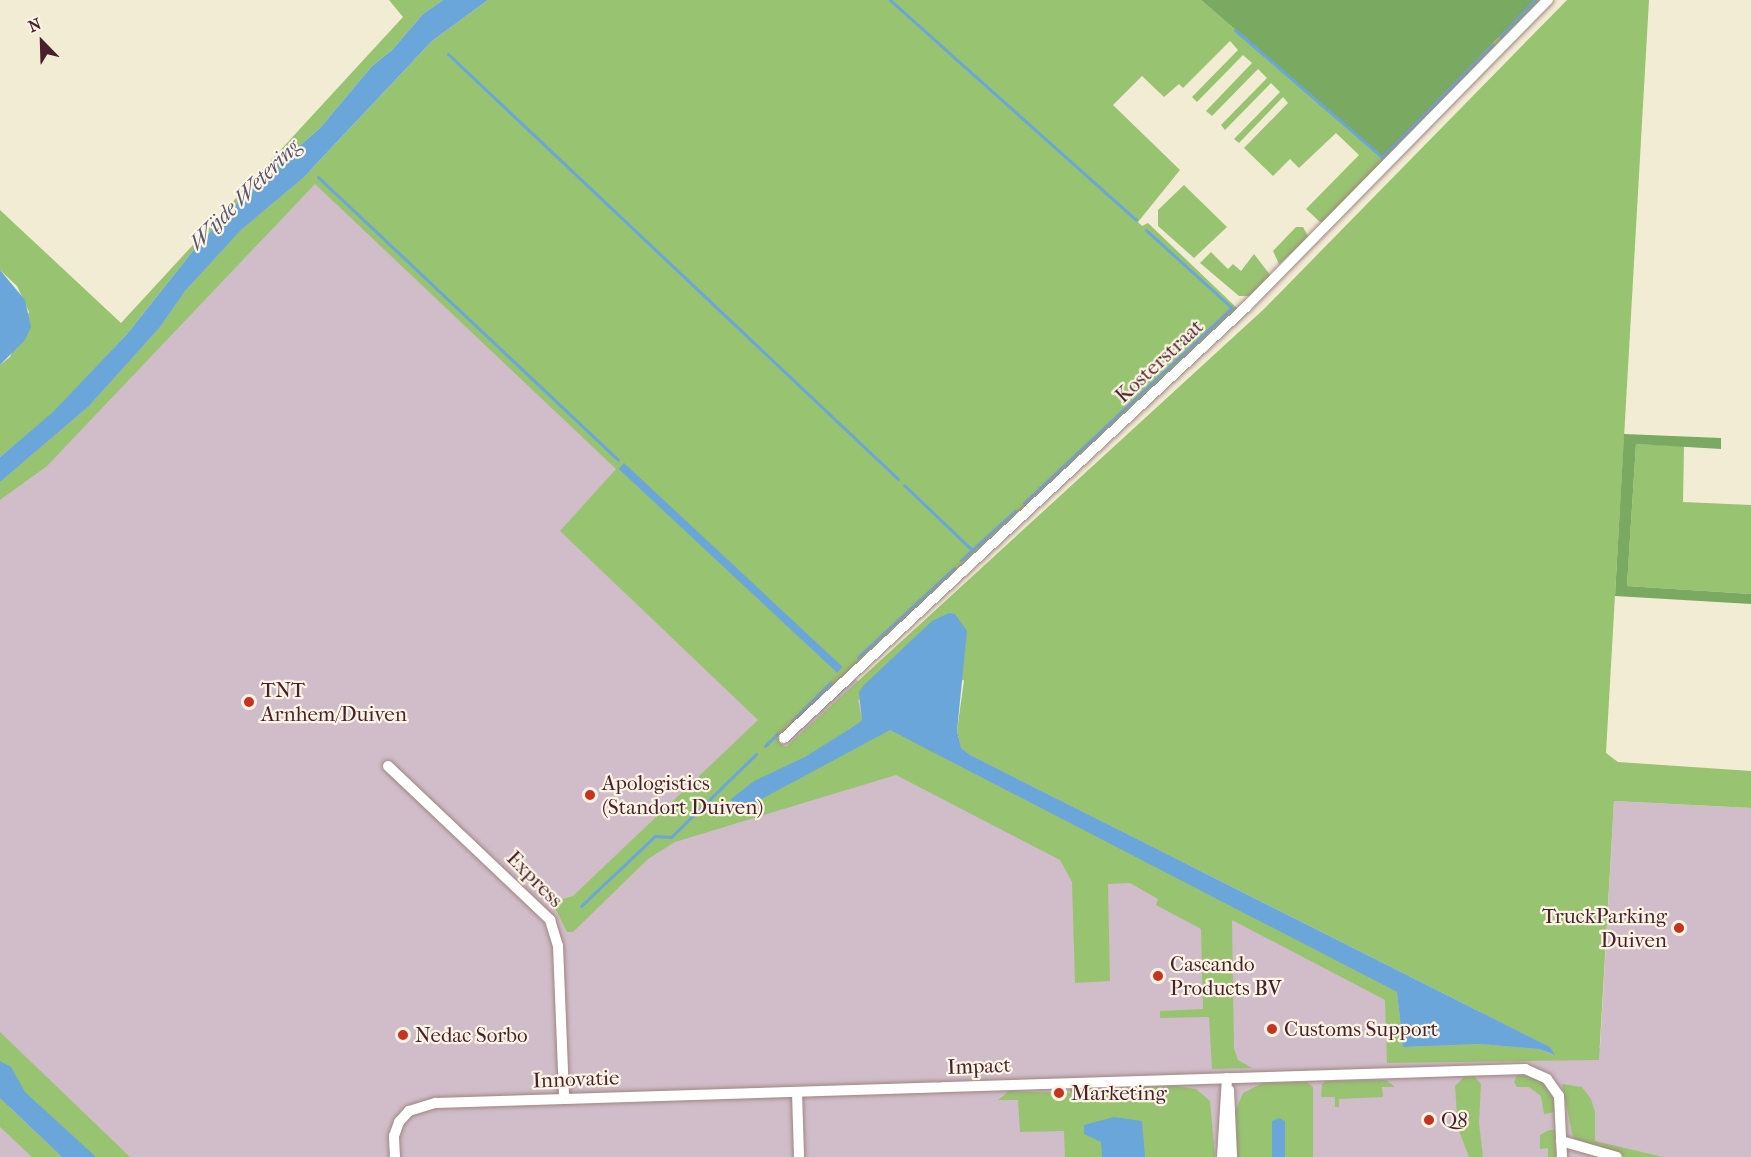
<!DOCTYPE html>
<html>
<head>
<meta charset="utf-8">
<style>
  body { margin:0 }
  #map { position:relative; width:1751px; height:1157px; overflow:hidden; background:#f3ecd4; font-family:"IM FELL French Canon",serif }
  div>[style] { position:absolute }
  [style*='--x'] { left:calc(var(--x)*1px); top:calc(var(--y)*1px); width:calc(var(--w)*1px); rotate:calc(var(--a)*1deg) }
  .industrial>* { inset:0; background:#d1bdc9 }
  .green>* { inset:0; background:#98c370 }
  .forest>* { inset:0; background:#7aa962 }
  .water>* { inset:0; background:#6ba6db; transform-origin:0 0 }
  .stream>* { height:3px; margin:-1.5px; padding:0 1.5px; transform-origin:1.5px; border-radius:1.5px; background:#6ba6db }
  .roads { filter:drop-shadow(0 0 2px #9e8680) drop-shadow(0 0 2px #9e8680) }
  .minor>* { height:10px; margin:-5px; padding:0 5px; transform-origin:5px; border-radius:5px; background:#fff }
  .dots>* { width:16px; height:16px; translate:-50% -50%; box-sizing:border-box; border:3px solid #fcf5e5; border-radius:50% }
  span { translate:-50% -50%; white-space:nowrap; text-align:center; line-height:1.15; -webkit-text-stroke:4.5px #fcf5e5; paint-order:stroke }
  .street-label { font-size:21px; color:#4a1f2b }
  .poi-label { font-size:21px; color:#4a1f2b }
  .left { translate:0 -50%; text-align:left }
  .right { translate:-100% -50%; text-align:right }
  .water-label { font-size:22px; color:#575571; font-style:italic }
  .north { position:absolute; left:12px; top:12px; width:60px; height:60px; -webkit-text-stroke:4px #fcf5e5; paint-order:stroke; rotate:337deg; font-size:16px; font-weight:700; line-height:24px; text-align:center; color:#4a1f2b }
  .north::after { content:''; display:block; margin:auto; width:21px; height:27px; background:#4a1f2b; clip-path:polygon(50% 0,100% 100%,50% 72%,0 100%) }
</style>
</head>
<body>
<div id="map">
  <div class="industrial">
    <div style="clip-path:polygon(302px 162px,863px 686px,1427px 996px,1600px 1048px,1614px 801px,1751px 808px,1751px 1157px,0 1157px,0 472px)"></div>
  </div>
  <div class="green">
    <div style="clip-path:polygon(389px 0,443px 0,423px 14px,392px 50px,372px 66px,320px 128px,251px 188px,196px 247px,127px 334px,53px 413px,0 457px,0 365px,10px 357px,29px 312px,17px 286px,0 270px,0 210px,121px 323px,403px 17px)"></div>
    <div style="clip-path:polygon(evenodd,488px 0,1201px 0,1382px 157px,1535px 0,1545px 0,1327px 222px,1320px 222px,1306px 209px,1359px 155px,1336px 133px,1299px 168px,1290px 159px,1273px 176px,1244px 148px,1288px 103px,1283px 97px,1239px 143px,1234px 139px,1280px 92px,1271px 83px,1225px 130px,1221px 125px,1267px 78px,1258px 69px,1212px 116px,1206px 111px,1252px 63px,1243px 55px,1197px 102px,1192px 97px,1238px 50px,1230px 41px,1183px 88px,1179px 84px,1164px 97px,1142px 76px,1113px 105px,1180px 170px,1138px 222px,1142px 226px,1148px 223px,1239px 310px,778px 742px,786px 747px,1264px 309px,1567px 0,1649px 0,1606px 753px,1618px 762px,1751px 771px,1751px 808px,1614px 801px,1599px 1060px,1387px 1063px,1385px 1000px,1232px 920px,1234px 1048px,1238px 1060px,1252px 1068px,1212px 1069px,1209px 1017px,1160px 1018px,1160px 1011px,1203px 1009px,1201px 929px,1156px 905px,1158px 899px,1130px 883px,1108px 884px,1110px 981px,1075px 983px,1072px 882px,1060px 860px,896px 775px,675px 842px,648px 859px,573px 932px,567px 932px,552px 902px,573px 896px,758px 720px,560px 531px,616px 469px,315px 184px,47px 466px,0 500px,0 482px,89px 406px,160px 327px,185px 291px,241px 230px,303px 178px,432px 41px,488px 0,964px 680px,957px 731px,961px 748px,970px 755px,1550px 1047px,1553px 1055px,1539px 1049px,1480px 1044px,1403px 1047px,1397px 992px,1016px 792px,890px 730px,863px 724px,858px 700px,964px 680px)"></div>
    <div style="clip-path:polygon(1184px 185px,1227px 227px,1194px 258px,1158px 226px,1158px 210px)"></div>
    <div style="clip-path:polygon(1296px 227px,1303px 227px,1309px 238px,1279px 264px,1273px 251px)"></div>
    <div style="clip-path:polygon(1211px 252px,1228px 269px,1233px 264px,1241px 271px,1254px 254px,1271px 276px,1250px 296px,1239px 296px,1200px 263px)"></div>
    <div style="clip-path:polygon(1636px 444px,1684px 446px,1683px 502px,1751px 505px,1751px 594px,1627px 586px)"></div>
    <div style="clip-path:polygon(0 1032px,130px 1157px,90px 1157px,23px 1094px,0 1065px)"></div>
    <div style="clip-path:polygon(1517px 1075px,1531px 1076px,1544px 1083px,1554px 1099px,1555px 1112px,1544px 1114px,1541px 1096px,1529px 1087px,1517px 1087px,1514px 1082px)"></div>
    <div style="clip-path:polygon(1474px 1076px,1481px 1084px,1479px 1123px,1483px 1157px,1469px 1157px,1458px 1128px,1455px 1086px,1464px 1077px)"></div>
    <div style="clip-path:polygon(1386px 1080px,1395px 1087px,1382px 1087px,1383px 1097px,1339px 1099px,1339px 1107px,1335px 1107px,1335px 1097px,1321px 1097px,1322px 1084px,1326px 1081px)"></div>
    <div style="clip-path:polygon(1307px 1082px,1313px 1087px,1313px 1157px,1238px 1157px,1234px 1115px,1243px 1093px,1263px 1083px)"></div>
    <div style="clip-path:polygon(1562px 1084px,1582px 1087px,1591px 1099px,1595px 1112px,1595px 1141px,1663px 1157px,1625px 1157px,1573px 1138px)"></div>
    <div style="clip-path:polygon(1176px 1086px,1196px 1089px,1210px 1101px,1215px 1157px,1065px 1157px,1064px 1131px,1020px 1132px,1018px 1100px,998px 1100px,1009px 1091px,1070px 1093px,1070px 1089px)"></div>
    <div style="clip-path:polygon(0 1095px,10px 1108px,62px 1157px,32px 1157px,0 1127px)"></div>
    <div style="clip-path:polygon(1549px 1130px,1555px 1130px,1556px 1157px,1548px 1157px,1548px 1148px,1540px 1149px,1540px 1135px)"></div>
  </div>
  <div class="forest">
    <div style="clip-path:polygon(1201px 0,1535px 0,1382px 157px)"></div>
    <div style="clip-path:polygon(1624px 434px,1721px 438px,1721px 449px,1636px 444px,1627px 586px,1751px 594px,1751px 604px,1615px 596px)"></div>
  </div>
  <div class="water">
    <div style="clip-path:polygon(443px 0,488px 0,432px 41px,303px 178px,241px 230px,185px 291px,160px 327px,89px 406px,0 482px,0 457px,53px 412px,127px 334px,196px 247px,251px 188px,320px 128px,372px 66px,392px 50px,423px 14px)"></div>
    <div style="clip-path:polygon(0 270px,25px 300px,31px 327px,25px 340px,0 365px)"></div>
    <div style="left:624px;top:463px;width:299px;height:8px;rotate:43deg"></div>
    <div style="clip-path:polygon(949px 613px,955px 614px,967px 631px,957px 731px,961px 748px,970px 755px,1550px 1047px,1555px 1055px,1539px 1049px,1480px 1044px,1403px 1047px,1397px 992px,890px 730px,758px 801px,736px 809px,732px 807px,731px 799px,754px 781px,805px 757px,859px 723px,862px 720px,859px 692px,863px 686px,932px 621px)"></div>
    <div style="clip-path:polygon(0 1061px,11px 1067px,25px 1092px,96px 1157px,62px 1157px,0 1098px)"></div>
    <div style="clip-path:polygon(1114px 1117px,1142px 1121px,1145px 1157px,1102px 1157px,1101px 1142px,1084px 1134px,1084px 1125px)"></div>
    <div style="clip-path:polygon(1279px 1118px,1285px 1121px,1285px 1157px,1272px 1157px,1272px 1121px)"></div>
  </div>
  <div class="stream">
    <div style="--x:890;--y:0;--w:330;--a:41.8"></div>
    <div style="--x:1235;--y:30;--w:194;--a:40.8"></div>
    <div style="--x:1382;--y:157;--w:158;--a:-45.5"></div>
    <div style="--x:1500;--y:37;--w:51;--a:-46.6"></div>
    <div style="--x:448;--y:54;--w:619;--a:43.36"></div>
    <div style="--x:318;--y:177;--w:412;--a:43.3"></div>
    <div style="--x:904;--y:485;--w:94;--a:43.7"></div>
    <div style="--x:1024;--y:503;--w:285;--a:-43.2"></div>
    <div style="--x:1232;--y:308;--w:116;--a:-137.8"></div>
    <div style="--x:961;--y:560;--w:73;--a:-42.2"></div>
    <div style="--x:858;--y:657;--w:131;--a:-42.8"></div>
    <div style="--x:792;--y:721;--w:55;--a:-45"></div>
    <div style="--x:765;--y:746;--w:18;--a:-45"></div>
    <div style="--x:581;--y:906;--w:102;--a:-43.4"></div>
    <div style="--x:655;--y:836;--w:16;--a:4"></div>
    <div style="--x:671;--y:837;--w:119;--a:-44.3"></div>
  </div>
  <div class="roads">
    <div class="minor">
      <div style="--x:784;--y:738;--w:632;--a:-43.01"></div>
      <div style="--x:1246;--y:307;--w:431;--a:-45.5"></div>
      <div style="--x:388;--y:766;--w:224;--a:43.5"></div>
      <div style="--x:550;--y:920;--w:27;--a:73"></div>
      <div style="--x:558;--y:946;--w:152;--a:87.7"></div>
      <div style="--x:1229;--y:1090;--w:67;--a:87.4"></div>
      <div style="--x:797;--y:1092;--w:65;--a:88.2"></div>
      <div style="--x:1561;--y:1141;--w:58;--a:15.9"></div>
      <div style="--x:395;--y:1157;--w:21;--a:-93"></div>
      <div style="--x:394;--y:1136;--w:15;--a:-70"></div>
      <div style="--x:399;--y:1122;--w:15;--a:-48"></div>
      <div style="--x:409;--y:1111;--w:28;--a:-17"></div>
      <div style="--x:436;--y:1103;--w:1090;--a:-1.79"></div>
      <div style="--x:1525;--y:1069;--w:24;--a:24"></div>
      <div style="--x:1547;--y:1079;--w:21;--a:55"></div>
      <div style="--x:1559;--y:1096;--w:61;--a:87.2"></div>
      <div style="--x:1222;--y:1157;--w:79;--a:-86.4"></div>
    </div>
  </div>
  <div class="dots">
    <div style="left:249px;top:702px;background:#c8321e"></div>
    <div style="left:590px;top:795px;background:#c8321e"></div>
    <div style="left:1679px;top:928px;background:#c8321e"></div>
    <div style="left:1158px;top:976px;background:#c8321e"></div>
    <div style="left:1272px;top:1029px;background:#c8321e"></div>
    <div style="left:403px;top:1035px;background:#c8321e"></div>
    <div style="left:1059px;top:1093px;background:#c8321e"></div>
    <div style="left:1429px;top:1120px;background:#c8321e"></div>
  </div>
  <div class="street-label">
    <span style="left:1159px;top:361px;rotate:-43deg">Kosterstraat</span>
    <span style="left:535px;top:879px;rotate:45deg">Express</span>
    <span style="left:979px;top:1066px;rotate:-2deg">Impact</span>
    <span style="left:576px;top:1079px;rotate:-2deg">Innovatie</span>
  </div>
  <div class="poi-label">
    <span class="left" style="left:261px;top:702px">TNT<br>Arnhem/Duiven</span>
    <span class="left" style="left:602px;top:795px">Apologistics<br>(Standort Duiven)</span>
    <span class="right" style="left:1667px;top:928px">TruckParking<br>Duiven</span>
    <span class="left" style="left:1170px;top:976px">Cascando<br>Products BV</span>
    <span class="left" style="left:1284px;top:1029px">Customs Support</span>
    <span class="left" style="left:415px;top:1035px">Nedac Sorbo</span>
    <span class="left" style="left:1071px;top:1093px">Marketing</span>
    <span class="left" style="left:1441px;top:1120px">Q8</span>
  </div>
  <div class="water-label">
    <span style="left:245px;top:195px;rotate:-45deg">Wijde Wetering</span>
  </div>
  <div class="north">N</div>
</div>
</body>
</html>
